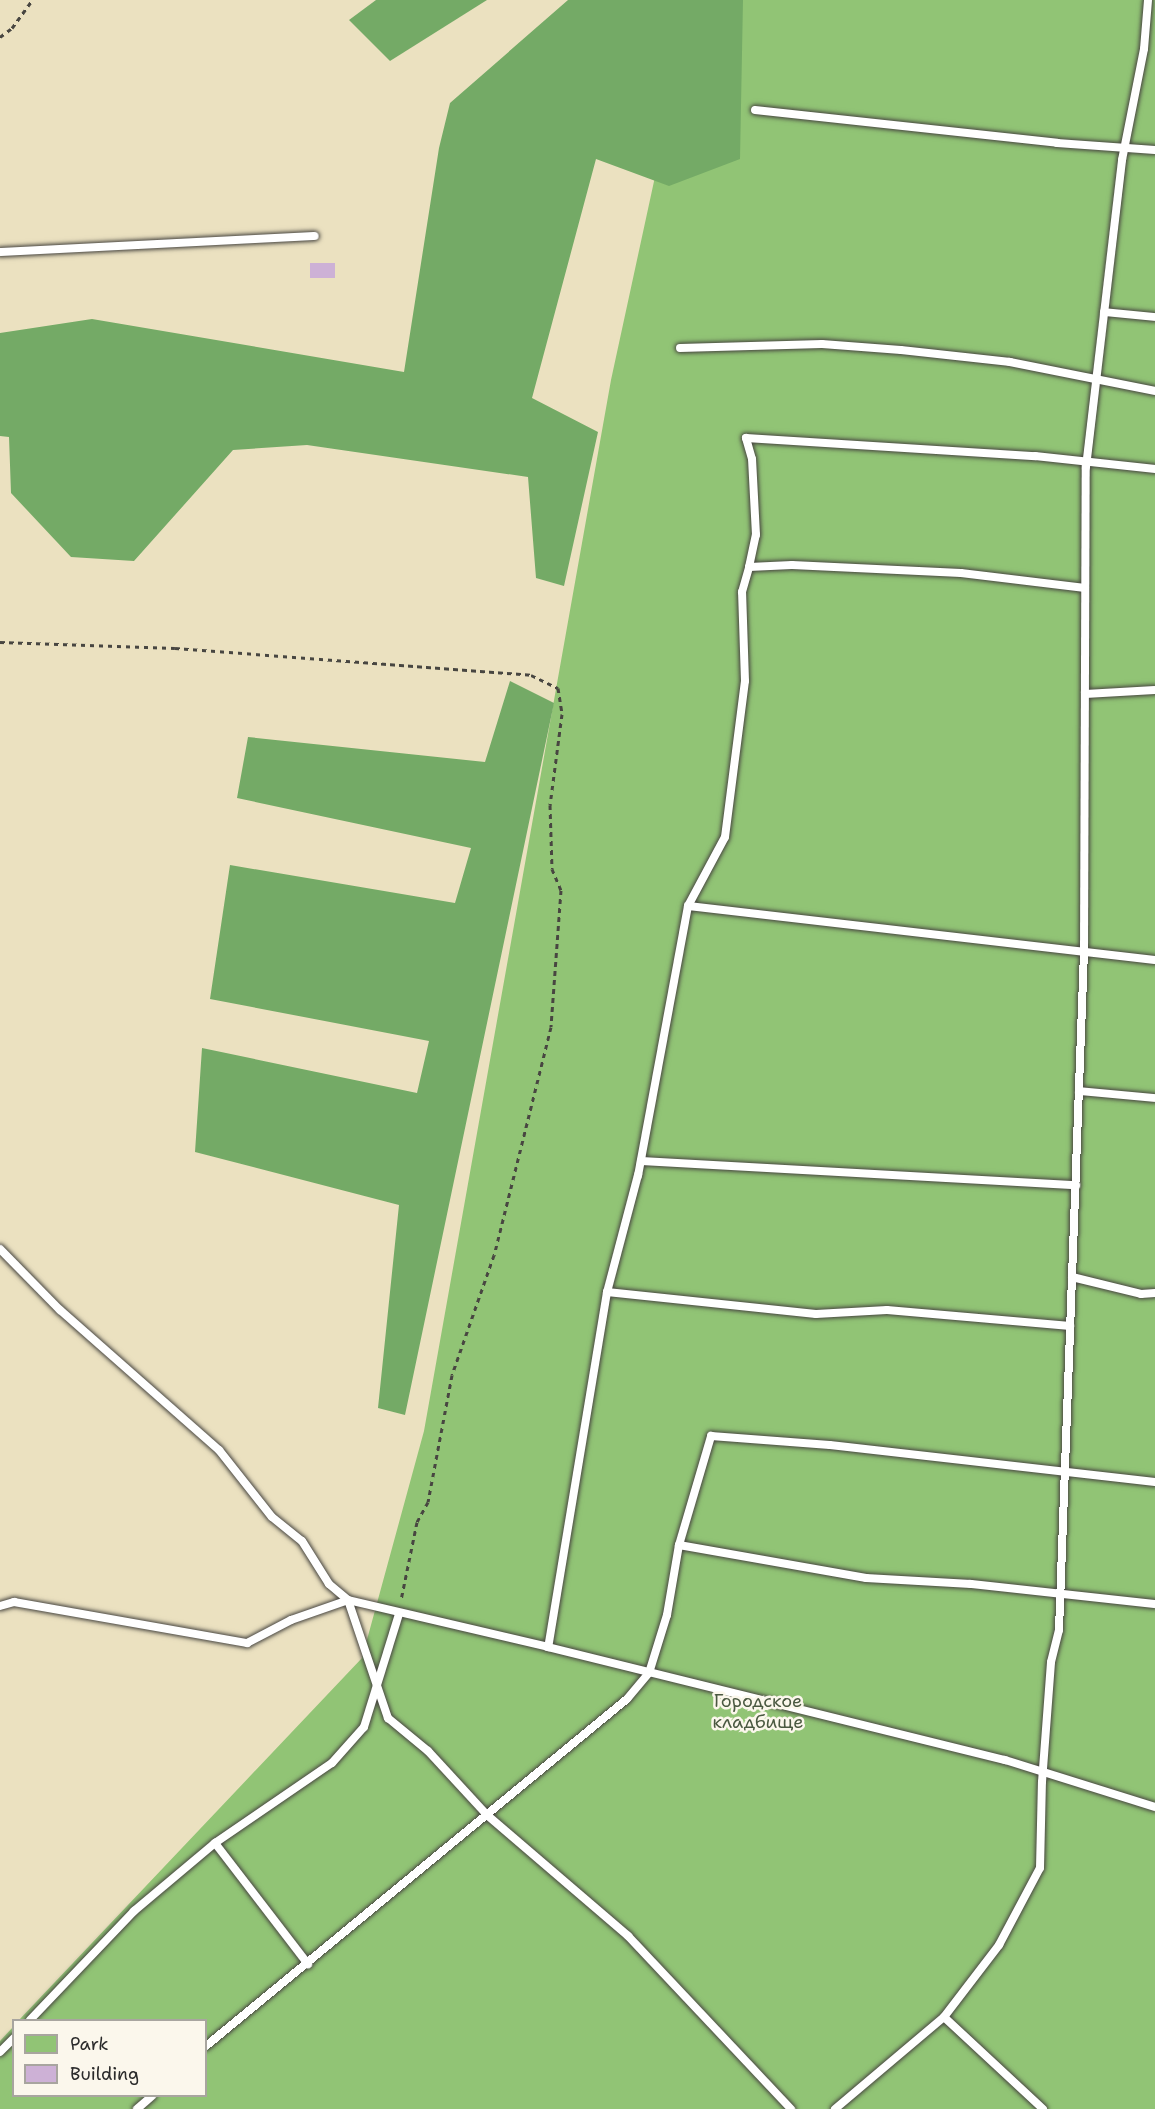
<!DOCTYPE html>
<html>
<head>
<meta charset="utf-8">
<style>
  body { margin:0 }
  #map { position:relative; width:1155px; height:2109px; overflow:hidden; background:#ebe1c0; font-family:"Shantell Sans",sans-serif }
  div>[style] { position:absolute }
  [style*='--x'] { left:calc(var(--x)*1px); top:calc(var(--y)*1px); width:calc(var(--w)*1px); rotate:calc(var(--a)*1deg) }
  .green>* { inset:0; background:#91c475 }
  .forest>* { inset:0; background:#74aa66 }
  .building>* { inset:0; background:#cdb1d6; transform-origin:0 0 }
  .path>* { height:3px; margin-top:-1.5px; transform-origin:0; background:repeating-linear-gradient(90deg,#484641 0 4.5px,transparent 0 9px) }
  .roads { filter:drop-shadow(0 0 2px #484641) drop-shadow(0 0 2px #484641) }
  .service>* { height:8px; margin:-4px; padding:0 4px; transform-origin:4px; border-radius:4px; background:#fff }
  span { translate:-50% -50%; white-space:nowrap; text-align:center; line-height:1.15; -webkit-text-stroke:5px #fbf7ec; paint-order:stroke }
  .park-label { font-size:18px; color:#4a5941 }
  .legend { position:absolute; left:12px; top:2019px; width:195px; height:78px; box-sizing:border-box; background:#fbf7ec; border:2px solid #a8a59f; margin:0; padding:8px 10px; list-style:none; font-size:18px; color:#2b2b2b }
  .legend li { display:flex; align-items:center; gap:12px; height:30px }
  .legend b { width:30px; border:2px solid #a8a59f }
</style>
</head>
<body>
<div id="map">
  <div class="green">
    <div style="clip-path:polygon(675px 0,1155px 0,1155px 2109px,0 2109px,0 2041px,13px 2027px,14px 2096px,206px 2096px,206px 2020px,19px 2020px,362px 1658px,424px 1431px,611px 380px,661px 149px)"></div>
  </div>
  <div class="forest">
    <div style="clip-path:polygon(376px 0,487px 0,390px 61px,349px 20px)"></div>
    <div style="clip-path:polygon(568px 0,743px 0,740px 159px,669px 186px,596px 159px,532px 398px,598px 432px,564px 586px,536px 578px,528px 477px,307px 445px,233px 450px,134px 561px,71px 557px,11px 493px,9px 437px,0 436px,0 333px,92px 319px,404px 372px,439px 148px,450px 103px)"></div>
    <div style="clip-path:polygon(510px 681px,554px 703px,405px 1415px,378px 1408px,399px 1205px,195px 1152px,202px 1048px,417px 1093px,429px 1041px,210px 999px,230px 865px,455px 903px,471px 848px,237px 798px,248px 737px,485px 762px)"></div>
  </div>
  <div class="building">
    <div style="left:310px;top:263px;width:25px;height:15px"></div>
  </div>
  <div class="path">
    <div style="--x:0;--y:37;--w:15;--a:-37"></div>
    <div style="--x:12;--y:28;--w:34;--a:-54"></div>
    <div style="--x:0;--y:642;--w:175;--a:2"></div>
    <div style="--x:175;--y:648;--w:357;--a:4.3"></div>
    <div style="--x:531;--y:675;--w:30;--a:26"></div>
    <div style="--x:558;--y:688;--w:26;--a:81"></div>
    <div style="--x:562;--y:714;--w:92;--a:97.5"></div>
    <div style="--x:550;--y:805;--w:64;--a:88.2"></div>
    <div style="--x:552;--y:869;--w:23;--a:67"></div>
    <div style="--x:561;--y:890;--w:137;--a:94.2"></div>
    <div style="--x:551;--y:1027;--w:235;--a:104"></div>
    <div style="--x:494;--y:1255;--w:127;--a:109.3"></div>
    <div style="--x:452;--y:1375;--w:129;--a:100.7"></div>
    <div style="--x:428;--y:1502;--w:23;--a:119"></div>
    <div style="--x:417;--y:1522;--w:80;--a:101.6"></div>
  </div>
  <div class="roads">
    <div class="service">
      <div style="--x:755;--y:110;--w:304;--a:6.2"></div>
      <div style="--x:1057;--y:143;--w:98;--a:4.1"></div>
      <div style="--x:0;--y:252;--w:315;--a:-2.9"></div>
      <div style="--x:1104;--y:312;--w:51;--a:5.6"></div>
      <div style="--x:680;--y:348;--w:142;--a:-1.6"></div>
      <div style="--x:822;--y:344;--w:79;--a:4.3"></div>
      <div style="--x:901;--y:350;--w:110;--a:6.3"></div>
      <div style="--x:1010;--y:362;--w:148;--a:11.3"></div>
      <div style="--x:749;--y:567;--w:33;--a:-78"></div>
      <div style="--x:756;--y:535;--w:76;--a:-93"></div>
      <div style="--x:752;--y:459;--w:22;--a:-106"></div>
      <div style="--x:746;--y:438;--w:290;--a:3.6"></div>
      <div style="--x:1035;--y:456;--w:121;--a:6.2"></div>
      <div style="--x:1085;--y:694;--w:70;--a:-3.3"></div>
      <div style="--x:688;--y:906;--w:78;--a:-61.8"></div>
      <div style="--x:725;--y:837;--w:157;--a:-82.7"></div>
      <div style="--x:745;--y:681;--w:89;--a:-91.9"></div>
      <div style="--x:742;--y:592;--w:26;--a:-74"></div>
      <div style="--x:749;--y:567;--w:43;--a:-2.7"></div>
      <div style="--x:792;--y:565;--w:169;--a:2.7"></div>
      <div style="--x:961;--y:573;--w:125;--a:6.9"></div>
      <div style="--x:1155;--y:960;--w:470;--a:-173.4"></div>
      <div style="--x:688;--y:906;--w:274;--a:100.5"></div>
      <div style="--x:638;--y:1175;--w:121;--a:104.8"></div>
      <div style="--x:607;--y:1292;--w:360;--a:99.4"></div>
      <div style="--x:548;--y:1647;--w:471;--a:13.9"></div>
      <div style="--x:1005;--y:1760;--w:157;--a:17.4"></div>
      <div style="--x:1079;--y:1091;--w:76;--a:5.3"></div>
      <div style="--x:641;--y:1161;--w:436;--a:3.2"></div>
      <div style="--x:0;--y:1249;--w:86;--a:45.5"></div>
      <div style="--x:60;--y:1310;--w:212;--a:41.4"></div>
      <div style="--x:219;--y:1450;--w:85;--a:51.7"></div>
      <div style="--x:272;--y:1517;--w:38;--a:39"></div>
      <div style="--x:302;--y:1541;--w:51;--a:57.9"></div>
      <div style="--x:329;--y:1584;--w:25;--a:40"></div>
      <div style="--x:348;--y:1600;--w:205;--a:13.2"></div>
      <div style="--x:1072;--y:1277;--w:71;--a:13.8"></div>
      <div style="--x:1141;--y:1294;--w:14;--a:-4"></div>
      <div style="--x:607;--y:1292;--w:210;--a:6"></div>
      <div style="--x:816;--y:1314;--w:71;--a:-3.2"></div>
      <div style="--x:887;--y:1310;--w:184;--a:5"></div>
      <div style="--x:679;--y:1545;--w:190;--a:10"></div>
      <div style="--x:866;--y:1578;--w:105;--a:3.3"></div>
      <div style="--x:971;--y:1584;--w:185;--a:6.2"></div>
      <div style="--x:0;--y:1606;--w:15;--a:-16"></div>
      <div style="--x:14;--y:1602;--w:237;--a:10"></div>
      <div style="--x:247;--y:1643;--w:50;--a:-27.6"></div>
      <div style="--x:291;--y:1620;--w:60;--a:-19.3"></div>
      <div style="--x:348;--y:1600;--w:125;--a:71.3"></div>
      <div style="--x:388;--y:1718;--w:52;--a:39.5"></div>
      <div style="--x:428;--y:1751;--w:87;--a:47.3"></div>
      <div style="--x:487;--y:1815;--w:186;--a:40.6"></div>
      <div style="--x:628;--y:1936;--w:238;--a:46.7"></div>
      <div style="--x:215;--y:1843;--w:153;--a:52.5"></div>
      <div style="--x:944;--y:2017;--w:135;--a:42.9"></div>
      <div style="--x:30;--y:2020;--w:151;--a:-46.3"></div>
      <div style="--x:134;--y:1911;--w:106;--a:-40"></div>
      <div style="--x:215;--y:1843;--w:142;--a:-34.4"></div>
      <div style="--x:332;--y:1763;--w:48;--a:-48.4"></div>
      <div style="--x:364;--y:1727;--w:118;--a:-72.8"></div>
      <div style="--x:206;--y:2046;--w:546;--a:-39.5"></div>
      <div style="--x:627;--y:1699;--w:34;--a:-50"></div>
      <div style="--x:649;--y:1673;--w:61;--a:-72.8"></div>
      <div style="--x:667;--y:1615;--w:71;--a:-80.3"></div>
      <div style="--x:679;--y:1545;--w:114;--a:-73.6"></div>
      <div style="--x:711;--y:1436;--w:119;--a:4.3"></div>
      <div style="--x:830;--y:1445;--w:327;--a:6.5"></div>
      <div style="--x:0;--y:2052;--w:20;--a:-45"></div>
      <div style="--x:137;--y:2109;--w:20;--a:-41"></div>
      <div style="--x:835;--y:2109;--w:143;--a:-40.2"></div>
      <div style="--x:944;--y:2017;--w:91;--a:-52.6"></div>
      <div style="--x:999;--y:1945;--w:87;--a:-62"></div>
      <div style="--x:1040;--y:1868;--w:86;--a:-88.7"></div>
      <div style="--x:1042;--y:1782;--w:120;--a:-85.7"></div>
      <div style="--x:1051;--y:1662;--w:33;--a:-76"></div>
      <div style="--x:1059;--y:1630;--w:678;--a:-87.89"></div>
      <div style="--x:1084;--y:952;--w:485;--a:-89.8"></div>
      <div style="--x:1086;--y:467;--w:309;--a:-83.3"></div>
      <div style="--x:1122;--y:160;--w:113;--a:-78.8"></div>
      <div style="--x:1144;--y:49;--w:49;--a:-85.3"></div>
    </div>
  </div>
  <div class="park-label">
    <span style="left:758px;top:1712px">Городское<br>кладбище</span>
  </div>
  <ul class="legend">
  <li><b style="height:16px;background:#91c475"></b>Park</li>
  <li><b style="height:16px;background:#cdb1d6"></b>Building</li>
  </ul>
</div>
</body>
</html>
